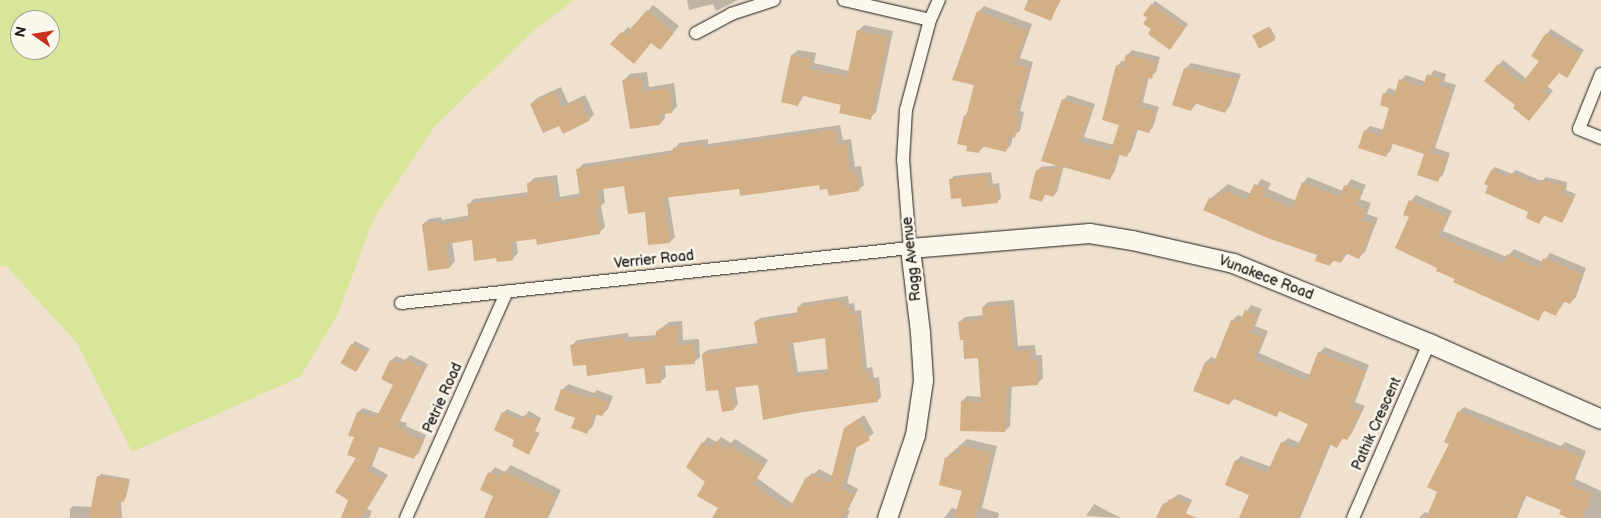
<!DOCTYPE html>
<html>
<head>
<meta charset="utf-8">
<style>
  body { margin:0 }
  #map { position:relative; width:1601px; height:518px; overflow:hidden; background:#efe1cd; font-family:"Balsamiq Sans",sans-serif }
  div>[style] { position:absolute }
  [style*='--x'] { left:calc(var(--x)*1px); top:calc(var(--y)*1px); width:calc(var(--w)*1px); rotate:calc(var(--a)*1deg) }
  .green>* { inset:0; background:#d8e699 }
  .shadow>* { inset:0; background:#0003 }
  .building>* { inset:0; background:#d3af85; transform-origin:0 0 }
  .roads { filter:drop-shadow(0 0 1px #1c1c1c) drop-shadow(0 0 1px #1c1c1c) }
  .street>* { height:12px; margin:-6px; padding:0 6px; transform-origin:6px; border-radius:6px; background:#fbf7ec }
  .secondary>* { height:19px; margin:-9.5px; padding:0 9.5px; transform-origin:9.5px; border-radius:9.5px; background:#fbf7ec }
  span { translate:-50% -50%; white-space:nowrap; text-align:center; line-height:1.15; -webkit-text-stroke:5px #fbf7ec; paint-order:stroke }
  .street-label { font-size:14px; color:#1c1c1c }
  .north { position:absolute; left:10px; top:10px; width:50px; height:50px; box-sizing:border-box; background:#fbf7ec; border:1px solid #a29f99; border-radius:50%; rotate:283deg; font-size:14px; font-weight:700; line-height:20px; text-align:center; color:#1c1c1c }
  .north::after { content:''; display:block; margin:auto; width:18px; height:22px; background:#c8321e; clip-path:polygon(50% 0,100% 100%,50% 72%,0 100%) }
</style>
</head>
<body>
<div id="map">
  <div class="green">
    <div style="clip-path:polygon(evenodd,0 0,574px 0,530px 34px,435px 126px,374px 218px,337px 316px,300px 377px,132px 452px,77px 343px,6px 266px,0 266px,0 0,20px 20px,50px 20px,50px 50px,20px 50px,20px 20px)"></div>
  </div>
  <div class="shadow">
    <div style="clip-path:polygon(687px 0,738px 0,716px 11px,713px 4px,689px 10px)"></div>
    <div style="clip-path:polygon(1030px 0,1061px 0,1050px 20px)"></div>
    <div style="clip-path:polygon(1155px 1px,1188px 24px,1174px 44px,1153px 29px,1149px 17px,1152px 5px)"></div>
    <div style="clip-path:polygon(653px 5px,679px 26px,665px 43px,612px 44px,628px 27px,632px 30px)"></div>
    <div style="clip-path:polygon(984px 6px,1032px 24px,1020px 58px,1033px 62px,1020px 111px,1024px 112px,1020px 131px,1013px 136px,1011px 145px,1005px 151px,985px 146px,978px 152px,969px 146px,959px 143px,965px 116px,968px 112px,976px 85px,978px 12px)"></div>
    <div style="clip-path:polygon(864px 25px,893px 31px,876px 112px,870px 118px,842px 104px,804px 95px,798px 105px,792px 55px,798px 50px,816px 53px,814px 63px,849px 71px,858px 31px)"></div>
    <div style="clip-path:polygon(1270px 27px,1276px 38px,1274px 39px,1255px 34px)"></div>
    <div style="clip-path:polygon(1551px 29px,1584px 50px,1566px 76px,1559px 71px,1547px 86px,1553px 91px,1533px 114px,1516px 105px,1499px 65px,1503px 60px,1527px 79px,1541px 61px,1547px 34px)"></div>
    <div style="clip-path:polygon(1132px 50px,1160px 57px,1156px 72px,1149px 77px,1143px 102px,1159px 107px,1153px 127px,1149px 132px,1138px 129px,1131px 151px,1126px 156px,1120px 154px,1114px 173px,1110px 178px,1064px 166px,1057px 192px,1053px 196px,1046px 194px,1042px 200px,1037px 171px,1041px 167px,1059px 165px,1063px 100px,1068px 95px,1095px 104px,1084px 137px,1114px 145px,1120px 124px,1117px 66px,1122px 61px,1126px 62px,1127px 55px)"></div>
    <div style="clip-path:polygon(1191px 63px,1241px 74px,1230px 106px,1225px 112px,1197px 103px,1191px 110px,1185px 69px)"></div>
    <div style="clip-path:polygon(1434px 70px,1446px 74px,1444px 81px,1456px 85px,1435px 148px,1450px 153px,1443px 175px,1437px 180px,1425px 153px,1393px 142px,1391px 150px,1386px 156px,1365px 131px,1370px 126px,1384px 130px,1391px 107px,1384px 94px,1389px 88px,1397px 91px,1401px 80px,1406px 75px,1426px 82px)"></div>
    <div style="clip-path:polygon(647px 72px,649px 87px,674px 83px,677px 106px,672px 112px,665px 113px,665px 118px,660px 124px,624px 80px,630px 74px)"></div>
    <div style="clip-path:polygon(561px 87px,568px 103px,585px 95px,594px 114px,589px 120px,563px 132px,560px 124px,531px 104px,537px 98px)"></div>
    <div style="clip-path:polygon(840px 125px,843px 140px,851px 139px,855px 167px,861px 166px,864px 185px,858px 190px,828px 187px,820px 183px,740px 187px,668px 196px,675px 237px,670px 242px,625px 184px,603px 187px,605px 202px,601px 206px,605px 227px,599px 233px,516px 240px,518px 253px,512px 259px,498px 256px,473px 239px,452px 242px,455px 261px,450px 267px,423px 224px,429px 219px,441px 217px,442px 220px,470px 215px,469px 204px,474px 199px,529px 192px,528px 184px,534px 178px,557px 175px,560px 197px,581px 193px,577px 170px,583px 164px,674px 150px,679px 143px,708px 139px,708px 144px)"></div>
    <div style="clip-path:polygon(1495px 167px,1512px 174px,1516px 170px,1542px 181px,1546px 177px,1567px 182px,1566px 190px,1576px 194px,1565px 218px,1562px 221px,1545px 215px,1539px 223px,1530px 211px,1490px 185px,1492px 170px)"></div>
    <div style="clip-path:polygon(991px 172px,993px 184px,999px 183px,1001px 198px,997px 202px,962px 197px,950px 180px,954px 176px)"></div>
    <div style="clip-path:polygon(1308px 177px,1343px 191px,1351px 179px,1366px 185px,1360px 199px,1371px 203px,1367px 214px,1378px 218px,1365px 252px,1359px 257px,1348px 253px,1341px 262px,1335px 260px,1329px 265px,1319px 255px,1210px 199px,1228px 184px,1251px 194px,1261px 179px,1271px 183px,1268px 189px,1296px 201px,1303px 183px)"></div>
    <div style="clip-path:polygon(1416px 195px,1452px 211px,1443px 231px,1507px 257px,1514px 249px,1543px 262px,1550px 253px,1586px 268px,1576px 297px,1570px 303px,1565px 301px,1556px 314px,1545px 310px,1538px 319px,1439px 267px,1410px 217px,1411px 201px)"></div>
    <div style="clip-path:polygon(evenodd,848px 296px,849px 304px,854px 303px,855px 311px,861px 310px,867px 368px,872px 367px,874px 378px,879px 377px,881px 397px,877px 401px,764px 418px,759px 383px,735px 386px,738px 404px,734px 409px,719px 388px,703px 354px,707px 350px,758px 343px,755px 322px,760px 318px,799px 312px,798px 308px,802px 303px,848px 296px,826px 337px,829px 369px,798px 372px,793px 342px,826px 337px)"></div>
    <div style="clip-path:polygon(1014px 300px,1018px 346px,1035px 345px,1036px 355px,1042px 355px,1043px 378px,1038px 383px,1012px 385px,1010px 426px,1005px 431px,962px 401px,967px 396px,982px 397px,979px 357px,964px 339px,959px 322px,965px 317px,984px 315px,983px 307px,988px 302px)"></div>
    <div style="clip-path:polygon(1251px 305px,1262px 309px,1255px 326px,1268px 331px,1259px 353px,1310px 375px,1319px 353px,1325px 347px,1369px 365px,1355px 402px,1365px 406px,1352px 433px,1347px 439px,1344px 437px,1337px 446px,1331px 444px,1300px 518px,1240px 518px,1251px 494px,1236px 461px,1241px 456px,1271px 467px,1282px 443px,1288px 438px,1300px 443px,1309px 423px,1281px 410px,1276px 415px,1235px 398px,1229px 404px,1206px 362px,1211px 357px,1217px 359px,1233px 320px,1238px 315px,1243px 317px)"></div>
    <div style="clip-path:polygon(682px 321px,683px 340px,699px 339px,700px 357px,694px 362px,665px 364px,666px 377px,660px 382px,646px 367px,587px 363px,572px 345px,577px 340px,628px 333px,629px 337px,657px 335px,657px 331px,669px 322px)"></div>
    <div style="clip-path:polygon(355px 341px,370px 349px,357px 370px,352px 345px)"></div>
    <div style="clip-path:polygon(410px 355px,428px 364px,400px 421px,407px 423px,406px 426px,426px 435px,419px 453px,414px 457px,380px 445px,372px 466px,388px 475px,367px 509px,372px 511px,369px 518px,342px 518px,349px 500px,357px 458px,355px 437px,358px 412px,363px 408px,380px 414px,394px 384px,391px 361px,396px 356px,405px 360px)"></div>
    <div style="clip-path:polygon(568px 384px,594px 393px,597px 390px,613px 396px,608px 409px,602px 415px,597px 413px,593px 426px,587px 432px,562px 390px)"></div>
    <div style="clip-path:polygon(1464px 407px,1561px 446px,1565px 442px,1586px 451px,1575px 479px,1601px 491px,1601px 518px,1572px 518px,1563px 510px,1527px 494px,1517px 518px,1419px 518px,1425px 512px,1429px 514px,1439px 491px,1459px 412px)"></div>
    <div style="clip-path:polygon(507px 409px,524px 417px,529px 411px,541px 418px,535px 431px,540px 433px,529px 453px,516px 439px,503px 413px)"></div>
    <div style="clip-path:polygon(864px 415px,874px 433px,857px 446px,847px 483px,858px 489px,848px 510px,850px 511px,847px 518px,713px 518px,721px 509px,707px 482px,703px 443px,708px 437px,716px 442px,721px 437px,731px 443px,735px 439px,768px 460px,757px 478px,793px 504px,807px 478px,812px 473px,814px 474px,819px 469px,833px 476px,845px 428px)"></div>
    <div style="clip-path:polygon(967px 439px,997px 446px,982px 508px,999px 513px,998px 518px,944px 518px,952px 508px,958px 510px,964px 490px,940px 484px,947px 457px)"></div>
    <div style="clip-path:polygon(511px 465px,561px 490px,548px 518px,485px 518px,494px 496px,482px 490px,490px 473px,495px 467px,505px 472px)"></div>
    <div style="clip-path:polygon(101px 474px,130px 479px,126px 498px,121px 500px,122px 518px,70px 518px,70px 509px,73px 506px,92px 507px,98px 477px)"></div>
    <div style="clip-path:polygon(1179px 494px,1192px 500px,1184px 518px,1157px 518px,1164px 504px)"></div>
    <div style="clip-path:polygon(1094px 504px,1121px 518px,1086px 516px)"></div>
  </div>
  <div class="building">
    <div style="clip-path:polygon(1028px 0,1059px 0,1051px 21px,1024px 10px)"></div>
    <div style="clip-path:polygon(1151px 4px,1185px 28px,1170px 50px,1148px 34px,1151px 29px,1143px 24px,1147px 18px,1143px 15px)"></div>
    <div style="clip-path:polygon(647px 10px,674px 33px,660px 50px,651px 43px,634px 64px,610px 44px,621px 32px,625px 35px)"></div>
    <div style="clip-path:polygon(977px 11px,1027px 30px,1015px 64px,1028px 68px,1015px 116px,1019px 117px,1015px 138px,1009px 135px,1006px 152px,981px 146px,979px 153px,966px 151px,967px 146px,957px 144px,964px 115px,966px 117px,974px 85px,952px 80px)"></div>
    <div style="left:1268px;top:27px;width:15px;height:18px;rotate:62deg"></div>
    <div style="clip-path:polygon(857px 30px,888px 37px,871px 120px,839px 113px,841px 105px,800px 95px,798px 106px,781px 102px,791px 55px,811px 59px,809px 69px,847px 77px)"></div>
    <div style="clip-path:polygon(1546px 33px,1581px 55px,1567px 78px,1559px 73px,1543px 92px,1549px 96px,1529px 121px,1513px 108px,1515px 105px,1484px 81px,1498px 64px,1522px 83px,1539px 61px,1531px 56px)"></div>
    <div style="clip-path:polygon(1126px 54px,1156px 62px,1152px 79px,1146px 77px,1139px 107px,1155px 111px,1149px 133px,1135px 129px,1127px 157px,1117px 154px,1110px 180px,1041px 161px,1062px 99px,1091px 109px,1080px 142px,1111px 150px,1119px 125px,1102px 120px,1116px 65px,1123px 67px)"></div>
    <div style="clip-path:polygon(1184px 68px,1236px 79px,1225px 113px,1194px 103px,1191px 111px,1172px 105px)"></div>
    <div style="clip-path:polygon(1427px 74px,1442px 79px,1439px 86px,1451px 90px,1431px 153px,1446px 158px,1438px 182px,1417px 175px,1424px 154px,1391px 143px,1386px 157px,1358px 148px,1364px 130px,1381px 136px,1389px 108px,1380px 105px,1383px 93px,1394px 96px,1399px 79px,1423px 87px)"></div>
    <div style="clip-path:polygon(641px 77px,643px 92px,669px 88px,672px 113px,659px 115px,660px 125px,630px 129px,622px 80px)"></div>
    <div style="clip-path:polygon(555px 92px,562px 108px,579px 100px,589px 121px,563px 134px,559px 126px,543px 133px,530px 104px)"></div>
    <div style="clip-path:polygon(835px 130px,837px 145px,846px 144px,850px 172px,856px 171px,859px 191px,829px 196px,827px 189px,820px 190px,819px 185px,740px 196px,739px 189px,663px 198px,670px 243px,648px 245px,645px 212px,628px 214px,624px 186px,597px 190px,600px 208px,596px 209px,600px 234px,537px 245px,536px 239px,511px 242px,513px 260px,497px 262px,496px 258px,474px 261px,472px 240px,446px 244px,450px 268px,428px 271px,422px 224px,436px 222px,436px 225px,469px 220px,467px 204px,528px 196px,527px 183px,552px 180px,555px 202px,580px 197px,576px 169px,673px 154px,673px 148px,703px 144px,703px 148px)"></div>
    <div style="clip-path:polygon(1061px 167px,1053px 197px,1044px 194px,1042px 202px,1029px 198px,1036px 170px)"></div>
    <div style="clip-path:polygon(1491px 170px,1509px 177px,1511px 173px,1539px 185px,1541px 180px,1564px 186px,1562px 194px,1573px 198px,1562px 223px,1543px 215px,1539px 224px,1526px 218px,1528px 212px,1485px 193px,1488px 186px,1484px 184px)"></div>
    <div style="clip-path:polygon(988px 175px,989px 187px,996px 187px,998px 203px,962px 207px,961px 198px,951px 199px,949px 179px)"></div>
    <div style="clip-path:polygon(1302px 182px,1340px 197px,1344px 185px,1361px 191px,1355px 205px,1366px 209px,1362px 220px,1373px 224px,1359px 259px,1345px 253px,1341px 263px,1332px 260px,1330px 266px,1315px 261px,1317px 255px,1265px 237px,1203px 210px,1209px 198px,1213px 200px,1215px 195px,1218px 197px,1221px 189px,1247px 200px,1254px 184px,1266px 189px,1263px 195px,1292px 208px)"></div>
    <div style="clip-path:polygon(1409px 200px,1447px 217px,1438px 237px,1503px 263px,1507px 254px,1539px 268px,1543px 258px,1582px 274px,1570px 304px,1562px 301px,1556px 316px,1543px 310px,1539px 321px,1453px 282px,1455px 279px,1436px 271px,1437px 268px,1395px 248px,1409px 217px,1403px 215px)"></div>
    <div style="clip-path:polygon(evenodd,843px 300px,844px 308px,850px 307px,850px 315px,857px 314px,863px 372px,868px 371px,869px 382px,875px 381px,878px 402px,802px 412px,763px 420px,758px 385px,730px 388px,734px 410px,722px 412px,718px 390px,706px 391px,702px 354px,758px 346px,754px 322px,798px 315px,797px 307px,843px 300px,825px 338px,828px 373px,794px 376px,788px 344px,825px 338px)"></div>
    <div style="clip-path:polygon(1009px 304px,1013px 351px,1030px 350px,1031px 360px,1037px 360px,1038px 385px,1007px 387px,1005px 432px,960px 431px,961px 401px,981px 402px,978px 358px,964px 359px,963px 340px,960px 340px,958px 322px,983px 319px,982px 307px)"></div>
    <div style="clip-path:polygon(1245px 310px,1257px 315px,1250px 332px,1263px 337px,1254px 359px,1307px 381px,1318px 352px,1365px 371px,1350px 407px,1360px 412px,1347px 440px,1342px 438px,1337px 448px,1329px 444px,1298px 518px,1239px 518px,1249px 495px,1225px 485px,1235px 460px,1267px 473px,1281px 442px,1296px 449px,1308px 424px,1279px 411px,1277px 417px,1232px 398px,1229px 405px,1193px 391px,1205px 362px,1213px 365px,1231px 320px,1239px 323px)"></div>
    <div style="clip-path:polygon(677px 326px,678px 345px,694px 344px,695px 364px,660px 366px,661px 383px,646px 384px,644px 368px,587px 376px,586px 365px,573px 366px,570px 345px,623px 337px,624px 342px,656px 340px,656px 331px,662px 330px,662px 327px)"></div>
    <div style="left:351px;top:344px;width:18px;height:22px;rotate:29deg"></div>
    <div style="clip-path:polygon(405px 359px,424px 369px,396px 426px,403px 428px,402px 431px,422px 440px,414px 459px,377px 446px,368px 471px,384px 480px,361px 518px,341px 518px,348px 500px,335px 492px,356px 458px,347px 455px,354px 437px,348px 436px,357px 412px,376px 418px,393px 385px,381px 379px,390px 360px,401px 365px)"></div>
    <div style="clip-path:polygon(561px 389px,590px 399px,590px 395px,608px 402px,602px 416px,594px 414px,587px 434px,571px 428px,575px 418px,554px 410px)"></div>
    <div style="clip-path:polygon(1458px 411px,1557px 451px,1559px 447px,1582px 457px,1570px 485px,1592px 494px,1582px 518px,1568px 518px,1559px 514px,1561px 510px,1524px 495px,1515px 518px,1426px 518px,1437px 492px,1427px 487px,1449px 444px,1444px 442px)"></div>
    <div style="clip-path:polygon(502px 412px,521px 421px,524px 415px,539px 422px,533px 434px,537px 437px,529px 455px,512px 446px,514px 440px,494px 430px)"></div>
    <div style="clip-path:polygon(858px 419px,870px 440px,852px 450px,842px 489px,854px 495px,842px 518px,712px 518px,718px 508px,697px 496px,705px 482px,686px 467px,702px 442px,711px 448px,715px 441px,730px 451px,728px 444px,764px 466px,753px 484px,789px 510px,806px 477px,810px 479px,813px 474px,830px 483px,844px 428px)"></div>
    <div style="clip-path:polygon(959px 445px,991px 453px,975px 518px,954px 518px,962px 491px,939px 485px,945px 457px,949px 458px,950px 453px,959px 455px)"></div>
    <div style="clip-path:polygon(504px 471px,556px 496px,545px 518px,484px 518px,493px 496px,480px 490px,488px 472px,501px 478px)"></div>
    <div style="clip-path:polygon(97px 476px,128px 481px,124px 502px,118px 501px,119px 518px,89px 518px)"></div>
    <div style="clip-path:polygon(1174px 497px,1189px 504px,1185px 513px,1197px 518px,1156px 518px,1163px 503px,1167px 505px,1169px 499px,1173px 501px)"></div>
  </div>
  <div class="roads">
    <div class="street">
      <div style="--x:844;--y:0;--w:88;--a:13.1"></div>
      <div style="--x:696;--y:33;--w:40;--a:-28"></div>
      <div style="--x:731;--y:14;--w:45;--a:-18"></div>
      <div style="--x:1601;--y:74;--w:59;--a:111.8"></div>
      <div style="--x:1579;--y:129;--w:24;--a:22"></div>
      <div style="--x:401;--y:303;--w:512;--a:-6.17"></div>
      <div style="--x:910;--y:248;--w:88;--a:-94.5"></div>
      <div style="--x:903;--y:160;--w:50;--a:-86.6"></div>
      <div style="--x:906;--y:110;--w:93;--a:-75.1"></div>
      <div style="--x:930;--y:20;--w:22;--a:-66"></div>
      <div style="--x:406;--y:518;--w:248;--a:-66"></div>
      <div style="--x:1353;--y:518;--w:191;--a:-66.5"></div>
    </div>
    <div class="secondary">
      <div style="--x:887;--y:518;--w:88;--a:-71.4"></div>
      <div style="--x:915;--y:435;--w:56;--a:-81.7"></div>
      <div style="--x:923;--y:380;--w:48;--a:-93.6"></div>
      <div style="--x:920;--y:332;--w:85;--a:-96.8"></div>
      <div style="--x:910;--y:248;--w:180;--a:-4.8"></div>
      <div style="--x:1089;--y:233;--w:44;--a:9.2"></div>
      <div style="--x:1132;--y:240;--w:104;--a:12.8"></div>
      <div style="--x:1233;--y:263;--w:212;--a:22.2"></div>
      <div style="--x:1429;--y:343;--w:188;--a:23.8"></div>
    </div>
  </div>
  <div class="street-label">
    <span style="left:912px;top:259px;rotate:-96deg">Ragg Avenue</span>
    <span style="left:654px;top:260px;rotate:-6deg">Verrier Road</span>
    <span style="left:1266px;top:278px;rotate:21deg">Vunakece Road</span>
    <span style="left:443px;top:398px;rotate:-66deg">Petrie Road</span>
    <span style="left:1377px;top:424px;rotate:-66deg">Pathik Crescent</span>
  </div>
  <div class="north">N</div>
</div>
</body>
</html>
